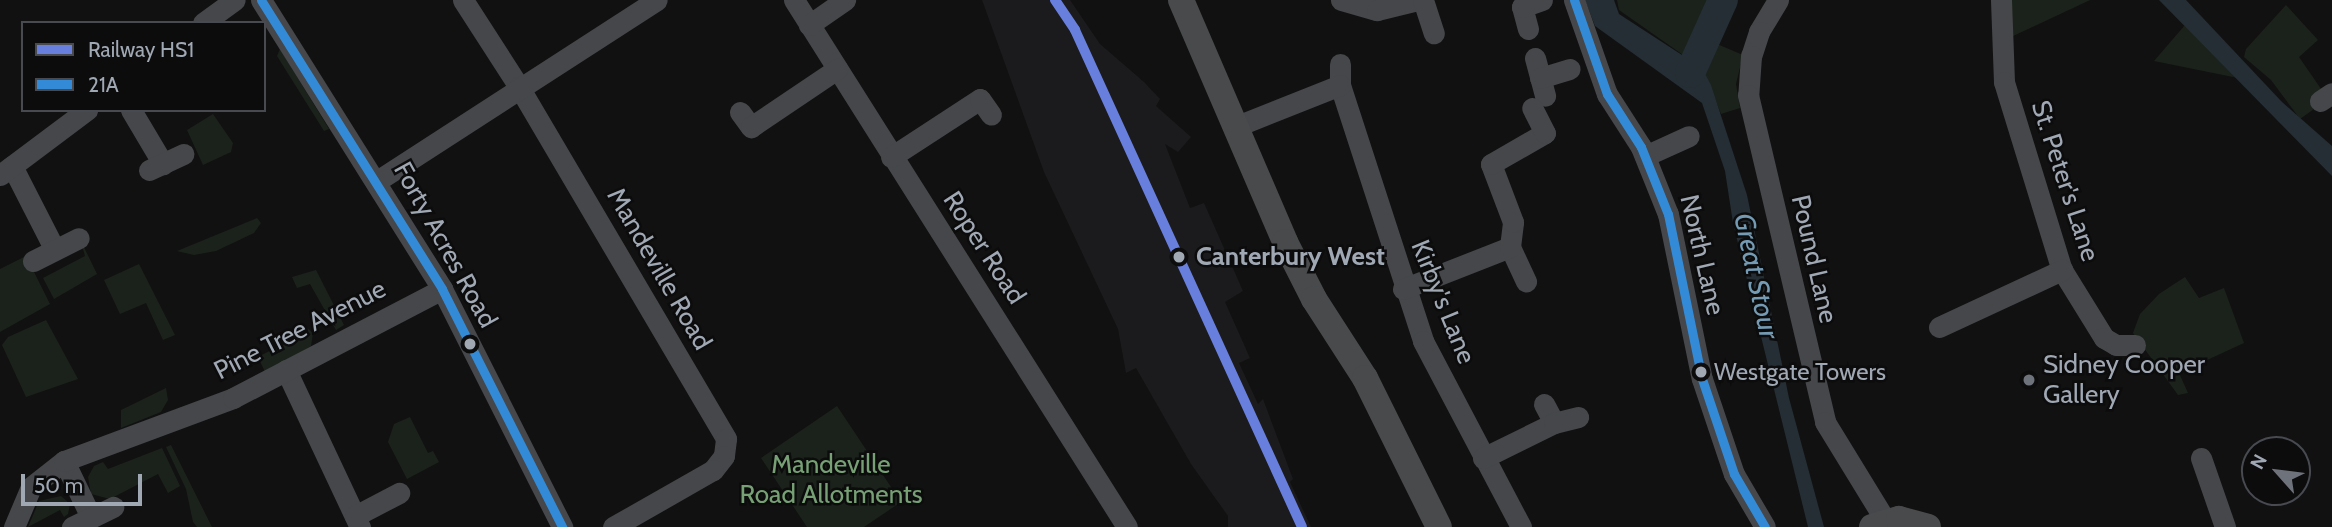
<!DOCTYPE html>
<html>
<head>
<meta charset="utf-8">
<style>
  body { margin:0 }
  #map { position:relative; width:2332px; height:527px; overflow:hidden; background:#111; font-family:Cabin,sans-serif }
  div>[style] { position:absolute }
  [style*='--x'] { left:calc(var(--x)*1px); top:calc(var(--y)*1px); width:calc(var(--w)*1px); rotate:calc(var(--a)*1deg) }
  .built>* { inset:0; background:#1b1b1d }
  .green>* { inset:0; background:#1b221b }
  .water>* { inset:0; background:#242e34 }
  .river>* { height:30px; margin:-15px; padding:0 15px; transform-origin:15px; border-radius:15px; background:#242e34 }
  .minor>* { height:21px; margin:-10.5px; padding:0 10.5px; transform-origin:10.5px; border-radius:10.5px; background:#45474a }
  .major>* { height:26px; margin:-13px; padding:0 13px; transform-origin:13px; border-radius:13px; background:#484a4c }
  .bus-1>* { height:9px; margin:-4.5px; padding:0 4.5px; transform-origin:4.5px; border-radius:4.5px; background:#338bd7 }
  .rail-1>* { height:10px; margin:-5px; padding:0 5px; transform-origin:5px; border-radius:5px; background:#687fdd }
  .dots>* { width:19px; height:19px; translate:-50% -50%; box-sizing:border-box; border:4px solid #0c0c0d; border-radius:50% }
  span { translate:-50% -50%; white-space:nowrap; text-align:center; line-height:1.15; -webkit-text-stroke:5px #0c0c0d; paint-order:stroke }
  .bus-label { font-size:24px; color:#a0a8b4 }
  .left { translate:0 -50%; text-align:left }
  .street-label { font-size:26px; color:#a0a8b4 }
  .stop-label { font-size:26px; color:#a0a8b4; font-weight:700 }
  .poi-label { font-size:26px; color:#a0a8b4 }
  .park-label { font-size:26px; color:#77a175 }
  .water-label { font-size:28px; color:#749bb3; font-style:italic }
  .legend { position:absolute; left:21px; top:21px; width:245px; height:91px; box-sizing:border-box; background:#0c0c0d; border:2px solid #474a50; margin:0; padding:9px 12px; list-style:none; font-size:21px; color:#a0a8b4 }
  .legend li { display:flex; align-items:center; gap:14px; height:35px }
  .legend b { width:35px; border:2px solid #474a50 }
  .north { position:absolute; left:2241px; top:436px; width:70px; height:70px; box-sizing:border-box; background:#0c0c0d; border:2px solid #474a50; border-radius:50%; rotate:298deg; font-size:19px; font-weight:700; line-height:28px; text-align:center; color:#a0a8b4 }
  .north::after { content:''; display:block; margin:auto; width:24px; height:32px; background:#6e737b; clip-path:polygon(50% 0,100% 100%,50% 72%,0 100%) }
  .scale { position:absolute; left:21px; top:474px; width:121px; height:32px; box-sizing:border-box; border:4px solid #a0a8b4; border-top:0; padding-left:9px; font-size:21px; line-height:24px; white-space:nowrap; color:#a0a8b4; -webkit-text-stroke:5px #0c0c0d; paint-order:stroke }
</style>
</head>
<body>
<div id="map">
  <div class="built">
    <div style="clip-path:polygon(982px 0,1070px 0,1100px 44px,1144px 82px,1160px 99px,1156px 106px,1191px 137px,1178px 152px,1165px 144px,1190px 208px,1204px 203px,1243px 291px,1225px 302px,1250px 358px,1239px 363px,1258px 404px,1263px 399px,1293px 479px,1290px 482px,1311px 527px,1228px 527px,1228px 516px,1191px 464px,1136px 368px,1126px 373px,1118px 329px,1044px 172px)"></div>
  </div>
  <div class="green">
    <div style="clip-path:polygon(1617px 0,1737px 0,1717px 44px,1743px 55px,1736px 84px,1740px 108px,1721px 114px,1703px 69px,1619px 10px)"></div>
    <div style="clip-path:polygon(2010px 0,2090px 0,2011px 37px)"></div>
    <div style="clip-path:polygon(2286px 5px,2318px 40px,2299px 57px,2328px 99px,2300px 119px,2271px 80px,2244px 57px,2246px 49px)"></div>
    <div style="clip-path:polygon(2185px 25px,2198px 37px,2238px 78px,2154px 61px)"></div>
    <div style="clip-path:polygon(280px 49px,329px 129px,324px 131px,277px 56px)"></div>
    <div style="clip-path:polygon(213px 114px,233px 143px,231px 152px,203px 165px,187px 130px)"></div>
    <div style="clip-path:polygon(257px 218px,261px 223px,254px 233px,216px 251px,194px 255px,177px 251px)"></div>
    <div style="clip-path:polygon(80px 239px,97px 274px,54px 299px,43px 278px,85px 256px)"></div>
    <div style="clip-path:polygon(26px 256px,50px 304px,0 332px,0 269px)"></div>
    <div style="clip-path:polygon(139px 264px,175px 335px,163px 340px,146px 303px,120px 314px,104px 280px)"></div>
    <div style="clip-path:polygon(316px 270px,344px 325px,336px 330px,310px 284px,297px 288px,292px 277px)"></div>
    <div style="clip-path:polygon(2185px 277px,2199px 298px,2224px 288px,2244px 343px,2179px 373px,2188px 393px,2178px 395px,2133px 333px,2140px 314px,2159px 294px)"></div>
    <div style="clip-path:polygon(46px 320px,78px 379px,26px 397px,2px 345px,8px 337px)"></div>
    <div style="clip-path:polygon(306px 327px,313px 333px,311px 346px,266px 374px,258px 357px,300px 335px,298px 328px)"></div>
    <div style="clip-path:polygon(166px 388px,168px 400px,161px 412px,121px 428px,121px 410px)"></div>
    <div style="clip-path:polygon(837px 406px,901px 502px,864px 527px,807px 527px,761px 458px)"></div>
    <div style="clip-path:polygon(410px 417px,428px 453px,433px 451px,439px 462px,407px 479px,388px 442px,394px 424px)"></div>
    <div style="clip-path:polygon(171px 445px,212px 527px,197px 527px,193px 522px,186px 489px,166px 447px)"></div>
    <div style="clip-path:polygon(162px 448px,180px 486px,168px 493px,158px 474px,110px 499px,91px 494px,88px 477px,94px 466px,103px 462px,108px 469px)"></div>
    <div style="clip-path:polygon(61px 496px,70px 504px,68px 514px,64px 517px,60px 510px,28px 527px,39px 501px)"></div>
  </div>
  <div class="water">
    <div style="clip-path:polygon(1585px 0,1614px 0,1619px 14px,1702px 68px,1711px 85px,1747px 195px,1789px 398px,1824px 527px,1808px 527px,1733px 223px,1725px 171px,1702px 103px,1595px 26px)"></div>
    <div style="clip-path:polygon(2159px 0,2186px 0,2282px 102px,2332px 146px,2332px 176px)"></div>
  </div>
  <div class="river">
    <div style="--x:1690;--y:73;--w:80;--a:-65.7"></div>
  </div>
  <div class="minor">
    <div style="--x:261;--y:0;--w:341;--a:57.9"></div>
    <div style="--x:442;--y:289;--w:267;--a:63.2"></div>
    <div style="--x:463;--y:0;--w:103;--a:57.2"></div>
    <div style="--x:519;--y:87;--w:408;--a:59.5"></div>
    <div style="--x:726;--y:439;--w:17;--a:97"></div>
    <div style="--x:724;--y:456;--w:18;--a:128"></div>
    <div style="--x:713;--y:470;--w:115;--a:150.3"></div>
    <div style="--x:794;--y:0;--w:623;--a:57.71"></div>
    <div style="--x:1341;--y:0;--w:37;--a:16"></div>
    <div style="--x:1377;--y:10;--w:42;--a:-13.7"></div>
    <div style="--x:1423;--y:0;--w:35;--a:72"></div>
    <div style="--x:1574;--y:0;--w:100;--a:70.7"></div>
    <div style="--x:1607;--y:94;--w:63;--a:57.3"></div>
    <div style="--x:1641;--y:147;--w:72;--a:68.1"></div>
    <div style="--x:1668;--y:214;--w:168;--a:78.4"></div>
    <div style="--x:1702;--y:379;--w:100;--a:71.4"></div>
    <div style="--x:1734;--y:474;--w:61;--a:59.7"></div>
    <div style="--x:1778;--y:0;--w:37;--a:121"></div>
    <div style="--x:1759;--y:32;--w:25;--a:108"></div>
    <div style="--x:1751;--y:56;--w:39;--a:94"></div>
    <div style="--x:1748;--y:95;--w:336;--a:76.7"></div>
    <div style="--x:1825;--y:422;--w:115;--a:58.5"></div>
    <div style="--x:2001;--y:0;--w:82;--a:87.9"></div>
    <div style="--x:2004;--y:82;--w:197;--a:72.9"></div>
    <div style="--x:2062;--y:270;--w:80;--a:58.3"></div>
    <div style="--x:2104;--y:338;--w:14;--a:30"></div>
    <div style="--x:2116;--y:345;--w:19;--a:0"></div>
    <div style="--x:203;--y:23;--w:39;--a:-36"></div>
    <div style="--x:809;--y:25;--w:44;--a:-34.8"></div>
    <div style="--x:1528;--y:29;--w:23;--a:-105"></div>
    <div style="--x:1522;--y:7;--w:21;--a:-19"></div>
    <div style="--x:1535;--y:58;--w:39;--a:75"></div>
    <div style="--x:1340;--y:64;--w:21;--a:90"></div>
    <div style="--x:1340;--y:85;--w:269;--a:72"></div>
    <div style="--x:1423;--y:341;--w:210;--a:62.2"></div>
    <div style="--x:1540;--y:78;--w:31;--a:-17"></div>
    <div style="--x:2320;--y:101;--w:14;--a:-34"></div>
    <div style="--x:131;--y:110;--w:63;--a:59.3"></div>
    <div style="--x:740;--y:112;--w:19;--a:54"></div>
    <div style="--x:751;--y:127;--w:104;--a:-34"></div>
    <div style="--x:1237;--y:126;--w:111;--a:-21.7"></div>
    <div style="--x:1645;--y:156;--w:48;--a:-24.4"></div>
    <div style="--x:891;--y:157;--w:106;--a:-33.1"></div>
    <div style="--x:980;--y:99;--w:19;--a:55"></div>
    <div style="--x:12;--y:166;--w:94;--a:62.9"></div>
    <div style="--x:149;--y:170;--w:38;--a:-25"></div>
    <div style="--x:0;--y:175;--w:109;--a:-36.8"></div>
    <div style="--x:377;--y:181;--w:333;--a:-32.9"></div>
    <div style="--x:1510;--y:247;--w:38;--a:65"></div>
    <div style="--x:33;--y:261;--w:51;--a:-26.6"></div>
    <div style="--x:1403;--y:289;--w:115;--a:-21.4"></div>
    <div style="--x:1510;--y:247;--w:25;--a:-83"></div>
    <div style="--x:1513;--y:222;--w:62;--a:-110.8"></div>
    <div style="--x:1491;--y:164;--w:62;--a:-29.9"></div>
    <div style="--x:1545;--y:133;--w:28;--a:-117"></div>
    <div style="--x:1939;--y:327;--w:136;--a:-24.9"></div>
    <div style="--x:286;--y:370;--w:174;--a:64.8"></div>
    <div style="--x:1544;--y:404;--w:21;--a:62"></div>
    <div style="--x:1483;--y:458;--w:79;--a:-26.2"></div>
    <div style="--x:1554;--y:423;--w:25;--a:-14"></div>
    <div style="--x:2201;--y:458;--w:73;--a:70.8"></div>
    <div style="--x:64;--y:461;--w:62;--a:64.3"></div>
    <div style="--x:355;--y:516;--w:50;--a:-27.6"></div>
    <div style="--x:14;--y:527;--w:43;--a:-67"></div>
    <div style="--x:31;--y:487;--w:42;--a:-38.2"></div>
    <div style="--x:64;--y:461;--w:180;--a:-20.4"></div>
    <div style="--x:233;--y:398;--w:236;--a:-27.5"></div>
    <div style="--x:72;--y:527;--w:46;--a:-26"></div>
  </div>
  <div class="major">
    <div style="--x:1181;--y:0;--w:263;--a:66.7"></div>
    <div style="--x:1285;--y:242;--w:64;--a:63"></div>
    <div style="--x:1314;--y:299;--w:94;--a:57.2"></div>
    <div style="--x:1365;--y:378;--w:166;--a:63.6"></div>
    <div style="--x:1872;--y:527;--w:28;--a:-17"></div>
    <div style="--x:1899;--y:519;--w:30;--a:15"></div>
  </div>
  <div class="bus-1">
    <div style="--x:261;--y:0;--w:341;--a:57.9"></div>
    <div style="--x:442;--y:289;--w:267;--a:63.2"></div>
    <div style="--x:1574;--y:0;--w:100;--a:70.7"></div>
    <div style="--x:1607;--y:94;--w:63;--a:57.3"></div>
    <div style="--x:1641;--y:147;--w:72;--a:68.1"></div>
    <div style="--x:1668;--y:214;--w:168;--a:78.4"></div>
    <div style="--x:1702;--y:379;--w:100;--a:71.4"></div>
    <div style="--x:1734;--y:474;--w:61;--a:59.7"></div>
  </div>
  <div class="rail-1">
    <div style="--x:1055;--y:0;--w:36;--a:56"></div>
    <div style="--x:1075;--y:30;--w:546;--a:65.45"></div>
  </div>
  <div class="dots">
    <div style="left:1179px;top:257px;background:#a0a8b4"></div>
    <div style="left:470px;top:344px;background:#a0a8b4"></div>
    <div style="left:1701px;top:372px;background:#a0a8b4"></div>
    <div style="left:2029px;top:380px;background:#6e737b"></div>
  </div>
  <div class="bus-label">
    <span class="left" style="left:1714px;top:372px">Westgate Towers</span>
  </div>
  <div class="street-label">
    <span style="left:2065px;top:181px;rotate:72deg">St. Peter's Lane</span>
    <span style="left:445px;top:245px;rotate:61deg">Forty Acres Road</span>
    <span style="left:984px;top:248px;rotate:57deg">Roper Road</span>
    <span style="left:1702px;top:255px;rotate:77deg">North Lane</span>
    <span style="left:1814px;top:259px;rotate:77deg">Pound Lane</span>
    <span style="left:659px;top:269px;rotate:60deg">Mandeville Road</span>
    <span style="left:1443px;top:302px;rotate:68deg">Kirby's Lane</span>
    <span style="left:300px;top:330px;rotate:-27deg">Pine Tree Avenue</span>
  </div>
  <div class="stop-label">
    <span class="left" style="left:1196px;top:257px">Canterbury West</span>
  </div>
  <div class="poi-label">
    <span class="left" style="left:2043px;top:380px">Sidney Cooper<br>Gallery</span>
  </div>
  <div class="park-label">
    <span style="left:831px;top:480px">Mandeville<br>Road Allotments</span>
  </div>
  <div class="water-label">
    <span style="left:1757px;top:276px;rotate:78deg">Great Stour</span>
  </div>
  <ul class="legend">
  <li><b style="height:9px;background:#687fdd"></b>Railway HS1</li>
  <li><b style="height:9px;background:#338bd7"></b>21A</li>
  </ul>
  <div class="north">N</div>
  <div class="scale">50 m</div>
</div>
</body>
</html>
